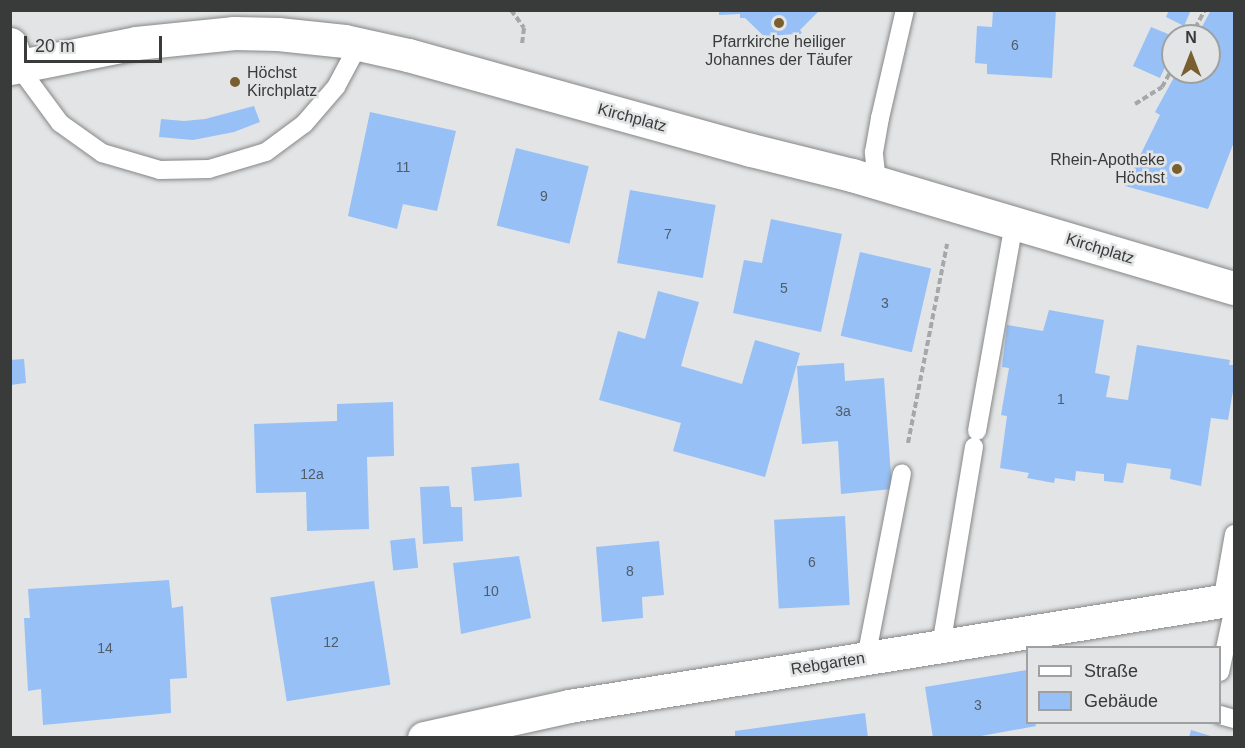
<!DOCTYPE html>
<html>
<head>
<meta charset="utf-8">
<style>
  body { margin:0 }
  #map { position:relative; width:1245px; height:748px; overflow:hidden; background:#e3e4e5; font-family:Arial,sans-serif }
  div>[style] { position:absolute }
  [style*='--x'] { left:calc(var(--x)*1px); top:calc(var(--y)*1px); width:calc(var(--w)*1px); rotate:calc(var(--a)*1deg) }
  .building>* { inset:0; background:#96c0f6; transform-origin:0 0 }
  .path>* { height:4px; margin-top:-2px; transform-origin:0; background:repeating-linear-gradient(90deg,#a6a7a8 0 6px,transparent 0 9px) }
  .roads { filter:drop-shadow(0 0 2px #868788) drop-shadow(0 0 2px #868788) }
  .lane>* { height:18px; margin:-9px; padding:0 9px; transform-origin:9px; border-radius:9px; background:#fff }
  .street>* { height:33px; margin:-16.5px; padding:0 16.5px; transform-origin:16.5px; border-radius:16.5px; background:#fff }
  .secondary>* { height:33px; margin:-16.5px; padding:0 16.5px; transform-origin:16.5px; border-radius:16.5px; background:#fff }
  .dots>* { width:16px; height:16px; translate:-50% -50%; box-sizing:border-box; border:3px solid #e3e4e5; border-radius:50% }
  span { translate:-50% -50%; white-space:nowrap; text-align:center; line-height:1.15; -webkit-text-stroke:5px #e3e4e5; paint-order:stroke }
  .number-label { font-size:14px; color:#505c69 }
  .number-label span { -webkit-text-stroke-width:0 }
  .poi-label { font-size:16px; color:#393a3a }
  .left { translate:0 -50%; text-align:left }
  .right { translate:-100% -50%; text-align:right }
  .street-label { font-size:16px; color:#393a3a }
  .frame { position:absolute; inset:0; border:12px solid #393a3a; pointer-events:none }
  .legend { position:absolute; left:1026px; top:646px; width:195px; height:78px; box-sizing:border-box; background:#e3e4e5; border:2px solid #9fa0a1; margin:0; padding:8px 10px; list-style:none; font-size:18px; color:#393a3a }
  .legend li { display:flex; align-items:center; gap:12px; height:30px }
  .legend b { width:30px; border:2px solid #9fa0a1 }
  .north { position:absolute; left:1161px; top:24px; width:60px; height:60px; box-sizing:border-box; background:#e3e4e5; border:2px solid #9fa0a1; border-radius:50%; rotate:0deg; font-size:16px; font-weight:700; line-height:24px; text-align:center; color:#393a3a }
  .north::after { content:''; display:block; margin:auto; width:21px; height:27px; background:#795f30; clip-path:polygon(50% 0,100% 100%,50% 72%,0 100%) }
  .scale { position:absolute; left:24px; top:36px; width:138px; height:27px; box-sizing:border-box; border:3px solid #393a3a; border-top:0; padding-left:8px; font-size:18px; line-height:21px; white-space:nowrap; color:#393a3a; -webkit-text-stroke:4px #e3e4e5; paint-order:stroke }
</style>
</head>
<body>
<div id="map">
  <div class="building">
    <div style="clip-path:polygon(719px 10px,820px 10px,800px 30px,802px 33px,795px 36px,794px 34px,770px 36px,768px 40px,745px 18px,740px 18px,740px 14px,719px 15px)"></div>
    <div style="clip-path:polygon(993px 10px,1056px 10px,1052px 78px,987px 74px,987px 64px,975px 63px,977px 26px,992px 27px)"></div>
    <div style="clip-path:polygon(1169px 10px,1191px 10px,1184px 26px,1166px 17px)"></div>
    <div style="clip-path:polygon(1211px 10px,1234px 10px,1234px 142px,1208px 209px,1125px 186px,1160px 115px,1155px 112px,1177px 72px,1209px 72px,1209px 36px,1197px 36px)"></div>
    <div style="clip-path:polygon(1151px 27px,1173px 36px,1173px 50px,1160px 78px,1133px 66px)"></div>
    <div style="clip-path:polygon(254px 106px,260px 122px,234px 132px,193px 140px,159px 137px,161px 119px,184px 121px,205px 119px)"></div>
    <div style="clip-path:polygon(370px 112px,456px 131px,437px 211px,403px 204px,397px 229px,348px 216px)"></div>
    <div style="left:516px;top:148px;width:75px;height:80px;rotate:14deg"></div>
    <div style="left:630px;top:190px;width:87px;height:74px;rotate:10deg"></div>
    <div style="clip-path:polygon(771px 219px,842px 234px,821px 332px,733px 313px,744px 260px,762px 263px)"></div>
    <div style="left:860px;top:252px;width:73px;height:86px;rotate:13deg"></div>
    <div style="clip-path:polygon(658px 291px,699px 302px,681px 366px,742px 384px,755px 340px,800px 353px,765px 477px,673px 451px,681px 423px,599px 400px,618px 331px,645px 339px)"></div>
    <div style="clip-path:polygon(1049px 310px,1104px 320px,1095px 373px,1110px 376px,1106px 397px,1128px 400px,1137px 345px,1230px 360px,1229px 365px,1234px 365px,1234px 385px,1228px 420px,1211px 418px,1201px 486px,1170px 479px,1171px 469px,1127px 463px,1123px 483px,1104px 481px,1104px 474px,1076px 471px,1075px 481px,1055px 478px,1054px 483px,1027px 478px,1029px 473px,1000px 468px,1007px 416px,1001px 415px,1009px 368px,1002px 367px,1007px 325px,1043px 331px)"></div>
    <div style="clip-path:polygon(24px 359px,26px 383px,10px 385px,10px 360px)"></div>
    <div style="clip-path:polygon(844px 363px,845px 381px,884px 378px,892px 489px,841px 494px,838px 441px,802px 444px,797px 366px)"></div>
    <div style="clip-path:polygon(393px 402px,394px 456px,367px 457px,369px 529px,307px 531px,306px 492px,256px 493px,254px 424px,337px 421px,337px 404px)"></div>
    <div style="left:519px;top:463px;width:34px;height:48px;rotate:85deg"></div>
    <div style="clip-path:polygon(449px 486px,451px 507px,462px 507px,463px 541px,423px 544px,420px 487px)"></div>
    <div style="left:845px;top:516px;width:89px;height:71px;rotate:87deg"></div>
    <div style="left:415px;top:538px;width:30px;height:25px;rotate:84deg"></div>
    <div style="clip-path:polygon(659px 541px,664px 595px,642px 597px,643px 618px,602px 622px,596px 547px)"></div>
    <div style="clip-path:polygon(519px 556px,531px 618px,461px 634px,453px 563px)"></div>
    <div style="clip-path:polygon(169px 580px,172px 608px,183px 606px,187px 678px,170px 679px,171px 713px,43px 725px,41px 689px,28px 691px,24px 618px,30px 618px,28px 589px)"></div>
    <div style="left:374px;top:581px;width:105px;height:105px;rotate:81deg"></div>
    <div style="clip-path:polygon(1027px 670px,1028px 722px,1035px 722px,1036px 726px,970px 738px,933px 738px,925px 687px)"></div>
    <div style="clip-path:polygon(865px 713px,868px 738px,735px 738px,735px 731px)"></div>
    <div style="clip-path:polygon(1191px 730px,1214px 737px,1214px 738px,1189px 738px)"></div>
  </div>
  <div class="path">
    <div style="--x:511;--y:10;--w:22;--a:54"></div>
    <div style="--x:524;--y:28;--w:16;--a:97"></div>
    <div style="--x:1191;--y:36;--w:30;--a:-62"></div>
    <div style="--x:1135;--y:104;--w:32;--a:-32"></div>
    <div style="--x:1162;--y:87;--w:23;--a:-61"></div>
    <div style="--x:908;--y:443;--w:203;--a:-78.9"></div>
  </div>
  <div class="roads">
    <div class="lane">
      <div style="--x:18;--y:66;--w:71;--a:53.6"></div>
      <div style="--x:60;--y:123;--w:52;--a:35.5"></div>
      <div style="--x:102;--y:153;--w:60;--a:16.3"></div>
      <div style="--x:160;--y:170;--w:49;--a:-1.2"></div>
      <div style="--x:209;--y:169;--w:59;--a:-16.6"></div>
      <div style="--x:266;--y:152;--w:47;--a:-36.4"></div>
      <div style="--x:304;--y:124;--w:49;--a:-49.1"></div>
      <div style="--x:336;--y:87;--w:49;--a:-61.9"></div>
      <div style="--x:877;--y:183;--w:31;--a:-96"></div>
      <div style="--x:874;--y:152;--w:35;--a:-80"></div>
      <div style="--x:880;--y:118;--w:111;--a:-77"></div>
      <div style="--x:977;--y:431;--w:210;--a:-79.9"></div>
      <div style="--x:1222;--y:602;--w:69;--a:-80"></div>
      <div style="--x:941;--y:646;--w:202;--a:-80.6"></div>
      <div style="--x:866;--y:658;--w:188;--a:-79"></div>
      <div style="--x:1220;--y:672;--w:66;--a:-77.8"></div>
      <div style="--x:1220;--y:715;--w:15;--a:16"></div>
    </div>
    <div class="street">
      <div style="--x:10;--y:44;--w:23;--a:70"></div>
      <div style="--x:424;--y:738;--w:148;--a:-12.4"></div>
      <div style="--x:569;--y:706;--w:674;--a:-9.14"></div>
    </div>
    <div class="secondary">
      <div style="--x:10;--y:68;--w:128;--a:-11.2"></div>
      <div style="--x:136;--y:43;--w:99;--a:-5.8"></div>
      <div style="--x:234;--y:33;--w:44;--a:1.3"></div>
      <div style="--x:278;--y:34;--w:67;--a:6"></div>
      <div style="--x:345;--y:41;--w:65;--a:12.5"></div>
      <div style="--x:408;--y:55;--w:356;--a:15.5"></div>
      <div style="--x:751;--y:150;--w:104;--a:13.9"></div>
      <div style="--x:852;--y:175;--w:398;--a:16.5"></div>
    </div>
  </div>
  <div class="dots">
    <div style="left:779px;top:23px;background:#795f30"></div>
    <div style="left:235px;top:82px;background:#795f30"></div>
    <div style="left:1177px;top:169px;background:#795f30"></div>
  </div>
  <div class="number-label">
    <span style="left:1015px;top:45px">6</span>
    <span style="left:403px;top:167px">11</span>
    <span style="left:544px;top:196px">9</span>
    <span style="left:668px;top:234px">7</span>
    <span style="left:784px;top:288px">5</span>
    <span style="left:885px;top:303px">3</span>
    <span style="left:1061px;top:399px">1</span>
    <span style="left:843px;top:411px">3a</span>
    <span style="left:312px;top:474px">12a</span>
    <span style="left:812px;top:562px">6</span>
    <span style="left:630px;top:571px">8</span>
    <span style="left:491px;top:591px">10</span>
    <span style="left:331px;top:642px">12</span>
    <span style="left:105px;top:648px">14</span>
    <span style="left:978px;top:705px">3</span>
  </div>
  <div class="poi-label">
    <span style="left:779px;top:51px">Pfarrkirche heiliger<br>Johannes der Täufer</span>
    <span class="left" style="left:247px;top:82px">Höchst<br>Kirchplatz</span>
    <span class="right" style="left:1165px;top:169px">Rhein-Apotheke<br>Höchst</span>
  </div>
  <div class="street-label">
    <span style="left:632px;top:118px;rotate:15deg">Kirchplatz</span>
    <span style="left:1100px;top:249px;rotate:17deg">Kirchplatz</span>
    <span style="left:828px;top:664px;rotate:-9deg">Rebgarten</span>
  </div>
  <div class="frame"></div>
  <ul class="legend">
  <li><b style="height:8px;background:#fff"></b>Straße</li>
  <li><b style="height:16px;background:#96c0f6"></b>Gebäude</li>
  </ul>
  <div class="north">N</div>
  <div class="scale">20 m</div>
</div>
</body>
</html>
